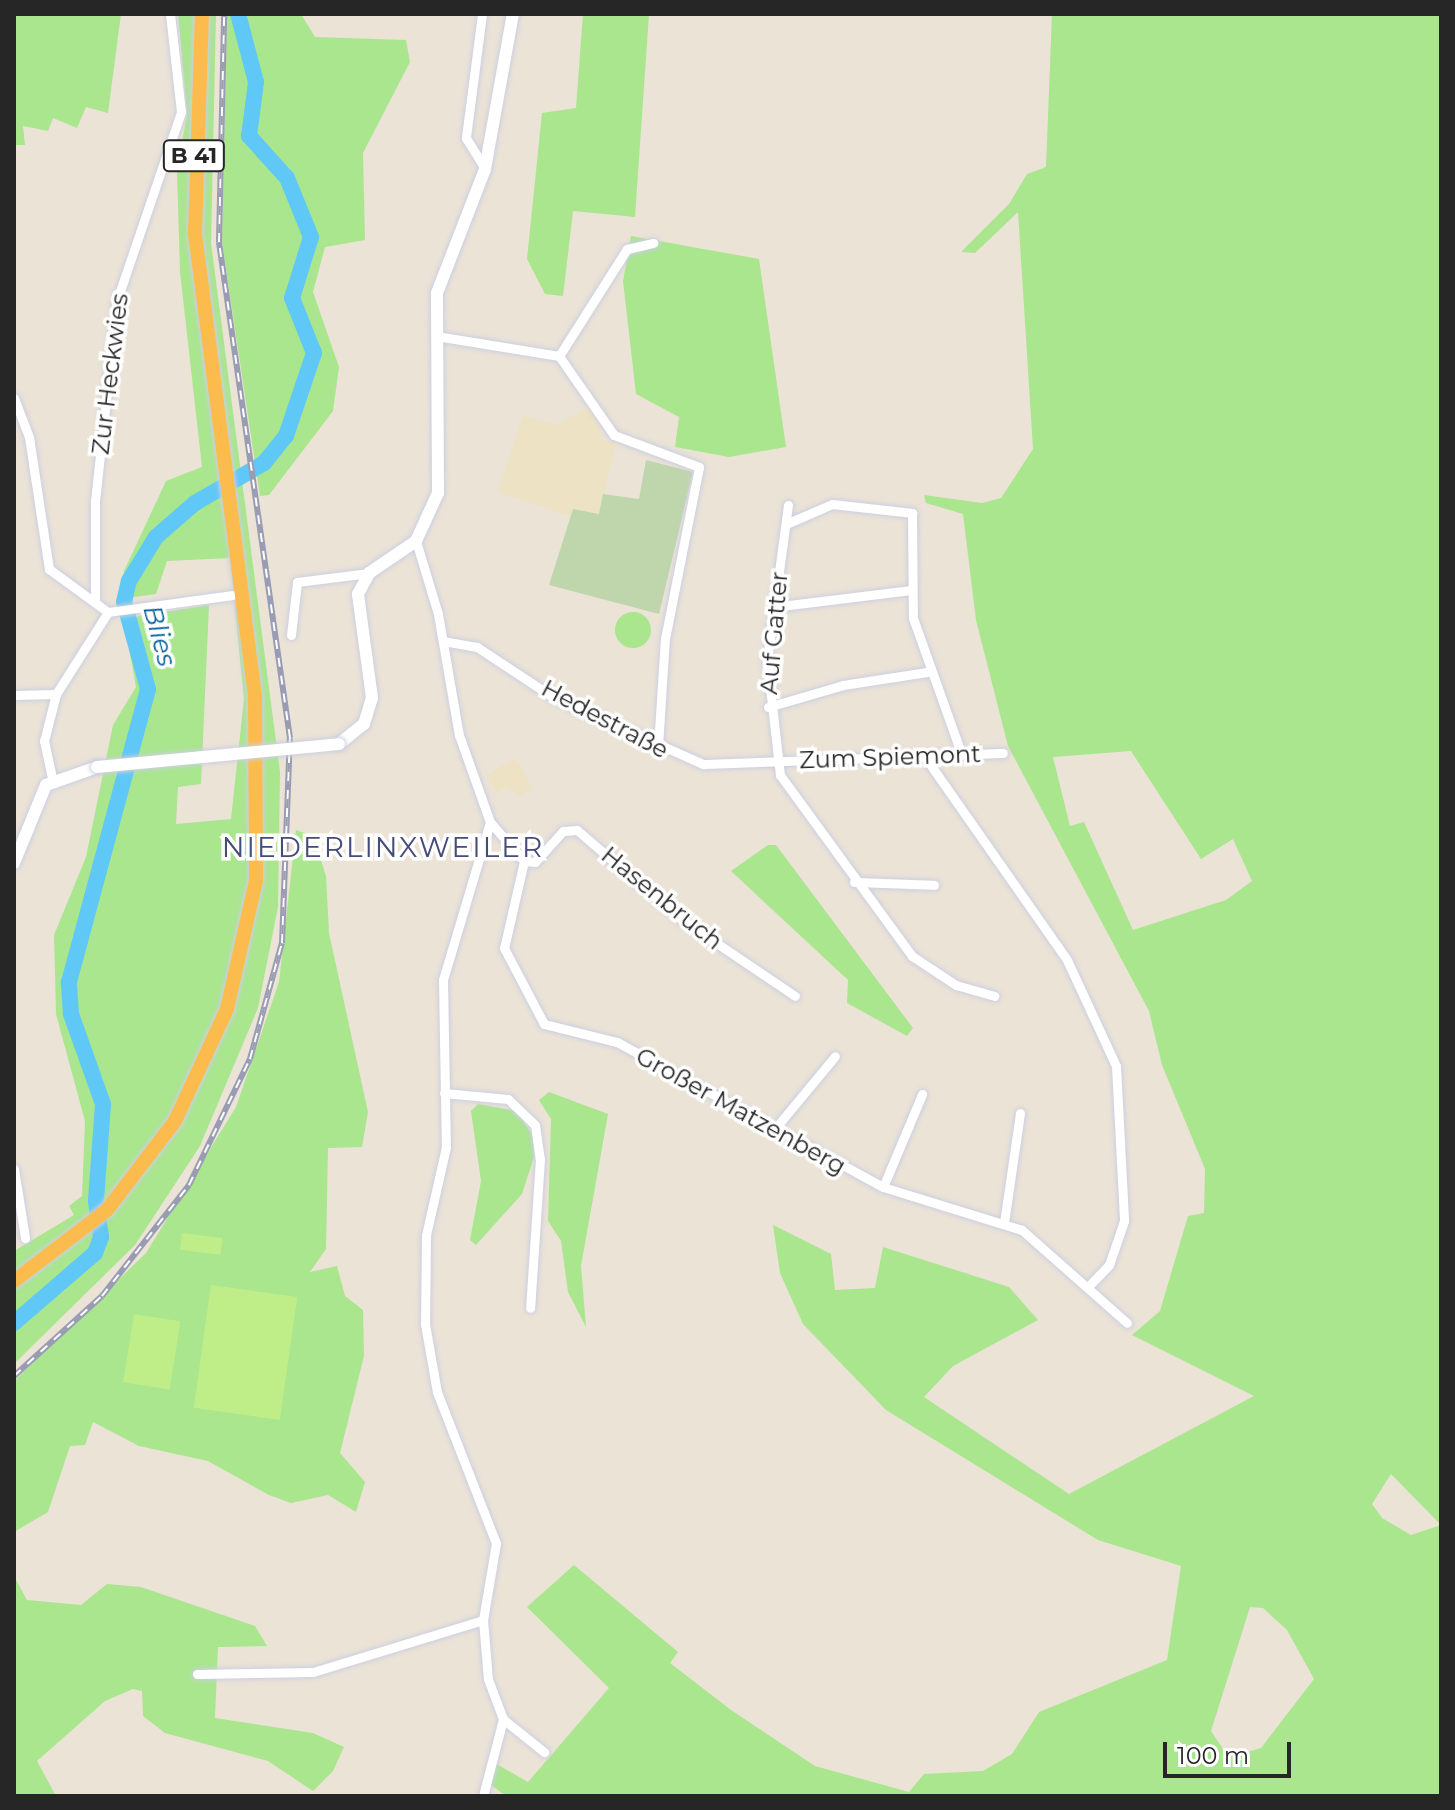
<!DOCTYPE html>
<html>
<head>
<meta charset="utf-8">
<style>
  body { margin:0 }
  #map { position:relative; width:1455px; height:1810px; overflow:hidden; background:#ebe3d6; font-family:Montserrat,sans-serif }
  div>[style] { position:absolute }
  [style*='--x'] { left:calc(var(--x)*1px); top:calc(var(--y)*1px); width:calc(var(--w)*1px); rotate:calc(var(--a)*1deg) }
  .education>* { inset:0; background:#eee2c4 }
  .green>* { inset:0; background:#a9e68e }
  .round { border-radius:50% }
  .cemetery>* { inset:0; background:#bfd6ac }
  .pitch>* { inset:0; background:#bfee88; transform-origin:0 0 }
  .river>* { height:16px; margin:-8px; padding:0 8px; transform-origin:8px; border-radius:8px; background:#60c8f6 }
  .roads { filter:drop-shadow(0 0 2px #cccfe1) drop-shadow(0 0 2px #cccfe1) }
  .minor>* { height:9px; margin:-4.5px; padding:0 4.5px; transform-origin:4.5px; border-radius:4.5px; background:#fff }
  .secondary>* { height:12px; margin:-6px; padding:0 6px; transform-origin:6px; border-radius:6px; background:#fff }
  .trunk>* { height:14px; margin:-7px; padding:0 7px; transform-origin:7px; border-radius:7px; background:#fcbc4d }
  .rail>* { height:6px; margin-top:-3px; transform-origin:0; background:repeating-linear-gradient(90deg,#fff 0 9px,#999cb3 0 18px); box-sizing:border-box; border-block:2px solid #999cb3 }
  .bridges { filter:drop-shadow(0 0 2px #cccfe1) drop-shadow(0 0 2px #cccfe1) }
  .secondary-bridge>* { height:12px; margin:-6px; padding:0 6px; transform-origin:6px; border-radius:6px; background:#fff }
  span { translate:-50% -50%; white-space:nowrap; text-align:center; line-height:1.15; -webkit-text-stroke:7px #fff; paint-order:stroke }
  .shield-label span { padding:2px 6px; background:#fff; border:2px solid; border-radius:6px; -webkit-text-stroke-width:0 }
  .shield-label { font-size:22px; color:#262626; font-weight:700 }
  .street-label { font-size:24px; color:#262626 }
  .water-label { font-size:26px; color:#05629c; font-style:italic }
  .quarter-label { font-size:28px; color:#454c79; letter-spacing:2px }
  .frame { position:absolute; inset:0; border:16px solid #262626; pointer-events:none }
  .scale { position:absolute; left:1163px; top:1742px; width:128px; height:36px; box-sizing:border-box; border:4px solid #262626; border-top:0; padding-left:10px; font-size:24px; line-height:28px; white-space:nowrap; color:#262626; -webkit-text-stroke:6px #fff; paint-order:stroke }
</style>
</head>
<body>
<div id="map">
  <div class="education">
    <div style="clip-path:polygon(592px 405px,602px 439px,616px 444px,599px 514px,574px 509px,570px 516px,498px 492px,523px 416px,557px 425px)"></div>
    <div style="clip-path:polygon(515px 758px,533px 788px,520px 796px,506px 787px,497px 793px,486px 776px)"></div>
  </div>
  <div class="green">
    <div style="clip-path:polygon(14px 14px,121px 14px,108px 113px,86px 107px,77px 128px,53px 118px,48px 131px,23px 126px,25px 145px,14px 145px)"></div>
    <div style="clip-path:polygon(178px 14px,216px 14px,211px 243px,280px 772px,278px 907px,258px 1008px,200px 1146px,135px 1245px,14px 1364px,14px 1251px,74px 1215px,69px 1206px,82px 1196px,85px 1121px,56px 1014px,54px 935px,86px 857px,113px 725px,136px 687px,126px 631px,138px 616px,209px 605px,201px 784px,178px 787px,176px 824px,231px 819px,244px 699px,230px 558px,167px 561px,156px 594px,120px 599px,124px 571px,166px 481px,202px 467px,180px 272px,177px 171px,187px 114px)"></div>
    <div style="clip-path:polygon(227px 14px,301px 14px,315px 37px,406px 40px,410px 62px,363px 153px,365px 240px,325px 247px,313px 292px,339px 367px,333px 411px,269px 495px,260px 496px,222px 242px)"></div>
    <div style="clip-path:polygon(583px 14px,649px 14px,635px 217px,573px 211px,563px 296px,545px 294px,527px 259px,542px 113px,576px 108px)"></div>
    <div style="clip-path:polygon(evenodd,1052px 14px,1441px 14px,1441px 1796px,506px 1796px,487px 1782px,493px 1762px,528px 1782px,609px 1688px,527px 1607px,574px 1565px,678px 1652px,670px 1663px,731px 1710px,815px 1766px,909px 1792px,924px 1774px,983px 1771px,1012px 1754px,1039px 1712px,1167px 1660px,1181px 1566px,1098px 1540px,886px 1410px,803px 1324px,780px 1273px,773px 1225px,831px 1254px,835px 1290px,875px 1288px,883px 1247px,1009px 1287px,1038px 1320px,953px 1366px,924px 1397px,1069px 1494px,1254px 1396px,1132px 1335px,1160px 1311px,1188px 1216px,1204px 1213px,1205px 1169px,1162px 1065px,1149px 1011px,1008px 746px,976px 620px,963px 514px,926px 503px,924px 495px,982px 503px,1001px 498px,1033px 449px,1018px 212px,975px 253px,961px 252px,1009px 204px,1027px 174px,1046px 167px,1052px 14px,1131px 751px,1201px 859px,1233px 839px,1252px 881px,1226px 900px,1133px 930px,1084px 822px,1070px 826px,1053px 757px,1131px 751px,1052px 14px,1391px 1474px,1441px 1525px,1411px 1535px,1382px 1518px,1372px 1504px,1391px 1474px,1052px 14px,1250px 1607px,1263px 1608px,1287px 1630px,1314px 1679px,1261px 1748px,1238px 1755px,1225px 1752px,1211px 1731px,1250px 1607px)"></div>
    <div style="clip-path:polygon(631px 236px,759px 259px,786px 447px,729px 457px,675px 447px,679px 417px,636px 394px,623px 281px)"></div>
    <div class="round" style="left:615px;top:612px;width:36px;height:36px"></div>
    <div style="clip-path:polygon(296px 830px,313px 836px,326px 876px,329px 933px,368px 1112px,362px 1147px,328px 1148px,326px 1249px,310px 1272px,337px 1266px,345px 1296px,363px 1310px,364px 1356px,340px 1453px,365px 1482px,356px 1512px,328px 1495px,291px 1503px,269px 1495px,208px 1461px,139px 1446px,93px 1422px,85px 1445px,70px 1446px,48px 1512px,14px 1532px,14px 1381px,146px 1253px,236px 1107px,279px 982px)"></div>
    <div style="clip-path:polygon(768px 845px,776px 845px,913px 1028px,907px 1036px,847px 1003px,848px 980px,731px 871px)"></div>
    <div style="clip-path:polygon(549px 1092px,608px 1114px,581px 1266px,586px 1327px,568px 1292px,561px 1241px,548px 1221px,551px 1119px,539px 1100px)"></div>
    <div style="clip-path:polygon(478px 1104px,517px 1111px,533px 1136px,534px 1157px,522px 1194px,476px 1245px,470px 1240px,481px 1181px,471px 1111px)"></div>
    <div style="clip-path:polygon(14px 1576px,27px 1600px,81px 1605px,107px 1584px,141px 1587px,255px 1626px,267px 1646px,218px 1647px,215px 1718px,313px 1733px,344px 1747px,333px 1771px,313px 1791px,268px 1761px,165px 1733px,143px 1716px,142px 1691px,133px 1689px,105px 1701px,37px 1761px,56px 1796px,14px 1796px)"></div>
  </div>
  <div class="cemetery">
    <div style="clip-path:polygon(646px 460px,693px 472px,659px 614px,549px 585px,573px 509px,599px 514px,603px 494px,639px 499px)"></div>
  </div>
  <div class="pitch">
    <div style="left:182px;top:1233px;width:41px;height:17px;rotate:7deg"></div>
    <div style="left:211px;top:1285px;width:87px;height:124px;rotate:8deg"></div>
    <div style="left:134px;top:1314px;width:47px;height:69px;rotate:9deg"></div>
  </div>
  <div class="river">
    <div style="--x:14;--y:1323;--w:107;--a:-40.8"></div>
    <div style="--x:95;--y:1253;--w:17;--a:-69"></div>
    <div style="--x:101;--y:1237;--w:37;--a:-98"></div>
    <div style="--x:96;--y:1200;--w:96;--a:-85.8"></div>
    <div style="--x:103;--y:1104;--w:96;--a:-109.6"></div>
    <div style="--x:71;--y:1014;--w:32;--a:-94"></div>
    <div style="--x:69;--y:982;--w:303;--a:-74.9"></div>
    <div style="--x:148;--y:689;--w:90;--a:-105.4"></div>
    <div style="--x:124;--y:602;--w:22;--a:-77"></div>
    <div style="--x:129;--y:581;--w:52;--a:-58.5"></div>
    <div style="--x:156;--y:537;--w:52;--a:-41.1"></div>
    <div style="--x:195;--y:503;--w:80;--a:-30.1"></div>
    <div style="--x:264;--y:463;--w:35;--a:-51"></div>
    <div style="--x:286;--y:436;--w:88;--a:-71.4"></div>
    <div style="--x:314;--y:353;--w:59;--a:-111.8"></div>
    <div style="--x:292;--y:298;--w:64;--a:-72.7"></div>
    <div style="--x:311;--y:237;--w:64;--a:-112.1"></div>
    <div style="--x:287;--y:178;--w:57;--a:-132.1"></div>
    <div style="--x:249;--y:136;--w:54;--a:-82.6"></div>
    <div style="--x:256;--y:82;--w:70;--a:-104.8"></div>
  </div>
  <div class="roads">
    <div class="minor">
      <div style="--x:482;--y:14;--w:125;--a:97.4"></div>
      <div style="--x:466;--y:138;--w:36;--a:58"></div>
      <div style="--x:436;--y:336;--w:125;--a:9.2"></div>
      <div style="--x:559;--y:356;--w:96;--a:55.2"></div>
      <div style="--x:614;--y:435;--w:91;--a:20.6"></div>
      <div style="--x:699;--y:467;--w:174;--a:101.2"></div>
      <div style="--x:665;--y:638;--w:107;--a:93.7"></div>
      <div style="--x:559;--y:356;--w:127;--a:-57.6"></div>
      <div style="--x:627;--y:249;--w:27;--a:-13"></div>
      <div style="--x:14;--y:398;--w:42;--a:69"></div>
      <div style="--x:29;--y:437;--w:134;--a:81.4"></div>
      <div style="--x:49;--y:569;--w:73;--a:36.1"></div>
      <div style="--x:788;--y:505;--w:157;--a:97.7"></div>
      <div style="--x:767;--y:661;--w:115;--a:83.5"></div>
      <div style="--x:780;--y:775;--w:224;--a:53.9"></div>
      <div style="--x:912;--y:956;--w:53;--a:33.4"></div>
      <div style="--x:956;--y:985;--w:40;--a:16"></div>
      <div style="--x:786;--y:524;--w:50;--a:-23.5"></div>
      <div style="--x:832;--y:504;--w:81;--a:6.4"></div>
      <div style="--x:912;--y:513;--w:105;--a:89.5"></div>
      <div style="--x:913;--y:618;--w:143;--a:70.4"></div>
      <div style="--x:416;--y:541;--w:76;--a:73.2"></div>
      <div style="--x:438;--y:614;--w:123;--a:80.2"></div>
      <div style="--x:459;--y:735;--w:92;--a:70.4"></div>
      <div style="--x:490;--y:822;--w:165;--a:106.6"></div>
      <div style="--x:443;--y:980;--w:167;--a:89"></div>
      <div style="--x:446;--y:1147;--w:90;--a:102.8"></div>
      <div style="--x:426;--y:1235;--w:89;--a:90.6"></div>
      <div style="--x:425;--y:1324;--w:69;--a:80"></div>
      <div style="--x:437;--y:1392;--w:162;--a:68.7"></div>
      <div style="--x:496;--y:1543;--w:78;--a:99.6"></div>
      <div style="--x:483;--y:1620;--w:59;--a:85.2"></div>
      <div style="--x:488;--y:1679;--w:43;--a:69.4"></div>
      <div style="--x:503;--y:1719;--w:53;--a:38.8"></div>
      <div style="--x:95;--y:602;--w:101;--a:-90"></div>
      <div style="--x:95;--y:501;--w:202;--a:-83.8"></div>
      <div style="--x:117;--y:300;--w:199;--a:-71.2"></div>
      <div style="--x:181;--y:112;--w:99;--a:-96.4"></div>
      <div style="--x:773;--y:607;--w:139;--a:-7"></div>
      <div style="--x:291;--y:635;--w:53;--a:-83.5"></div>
      <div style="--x:297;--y:582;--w:73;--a:-7.1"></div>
      <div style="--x:443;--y:641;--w:35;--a:10"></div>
      <div style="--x:477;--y:647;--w:89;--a:33.5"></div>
      <div style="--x:551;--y:696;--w:167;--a:24.1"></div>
      <div style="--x:703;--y:764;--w:300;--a:-2.1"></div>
      <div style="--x:14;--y:695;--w:42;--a:-1.4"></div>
      <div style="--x:768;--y:707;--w:78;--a:-16.3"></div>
      <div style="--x:843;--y:685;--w:85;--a:-8.8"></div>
      <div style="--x:925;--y:757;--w:248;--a:55"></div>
      <div style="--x:1067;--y:960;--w:117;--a:65.2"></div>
      <div style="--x:1116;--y:1066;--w:155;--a:87"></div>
      <div style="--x:1124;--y:1221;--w:46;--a:108.8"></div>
      <div style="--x:1109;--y:1265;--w:28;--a:134"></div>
      <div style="--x:52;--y:778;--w:38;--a:-102"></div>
      <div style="--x:44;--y:741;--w:49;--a:-75.7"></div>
      <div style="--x:56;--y:694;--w:97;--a:-57.6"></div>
      <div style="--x:108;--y:612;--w:125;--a:-7.8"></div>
      <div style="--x:490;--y:822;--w:52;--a:48.9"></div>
      <div style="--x:524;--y:861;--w:89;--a:102.9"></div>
      <div style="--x:504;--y:948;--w:86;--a:62.2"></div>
      <div style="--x:544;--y:1024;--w:75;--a:13.9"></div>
      <div style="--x:617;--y:1042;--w:303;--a:28.6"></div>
      <div style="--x:883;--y:1187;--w:145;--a:17.2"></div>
      <div style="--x:1022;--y:1230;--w:140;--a:41.5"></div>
      <div style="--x:524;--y:861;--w:11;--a:5"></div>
      <div style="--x:535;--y:862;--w:42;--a:-47.9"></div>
      <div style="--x:563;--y:831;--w:14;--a:-4"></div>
      <div style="--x:577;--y:830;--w:133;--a:40.7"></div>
      <div style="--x:678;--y:917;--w:141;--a:34"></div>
      <div style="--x:854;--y:882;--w:80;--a:2.1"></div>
      <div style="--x:444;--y:1093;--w:64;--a:5.4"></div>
      <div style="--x:508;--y:1099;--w:37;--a:44"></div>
      <div style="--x:535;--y:1125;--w:34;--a:82"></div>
      <div style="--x:540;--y:1159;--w:149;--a:93.8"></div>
      <div style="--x:773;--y:1131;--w:97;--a:-50.4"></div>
      <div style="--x:14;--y:1169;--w:70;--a:80.9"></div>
      <div style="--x:883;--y:1187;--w:101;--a:-67.2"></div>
      <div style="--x:1004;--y:1223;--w:111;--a:-81.7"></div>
      <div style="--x:197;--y:1674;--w:116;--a:-1"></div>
      <div style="--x:313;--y:1672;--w:178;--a:-17"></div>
      <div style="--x:483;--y:1796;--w:80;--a:-75.4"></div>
    </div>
    <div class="secondary">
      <div style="--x:339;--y:744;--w:32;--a:-39"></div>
      <div style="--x:364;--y:724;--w:27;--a:-73"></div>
      <div style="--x:372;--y:698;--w:105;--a:-97.7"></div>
      <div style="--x:358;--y:594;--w:24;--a:-62"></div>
      <div style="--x:369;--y:573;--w:57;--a:-34.2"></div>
      <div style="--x:416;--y:541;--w:53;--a:-65.4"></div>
      <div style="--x:438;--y:493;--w:200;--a:-90.3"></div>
      <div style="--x:437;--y:293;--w:133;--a:-68.8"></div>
      <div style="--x:485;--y:169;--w:158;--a:-79.8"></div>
      <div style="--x:14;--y:863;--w:84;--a:-67.7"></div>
      <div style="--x:46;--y:785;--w:54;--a:-19.4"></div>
    </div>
    <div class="trunk">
      <div style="--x:14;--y:1281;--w:117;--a:-37.4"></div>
      <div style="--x:107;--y:1210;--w:112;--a:-52.6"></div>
      <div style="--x:175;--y:1121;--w:123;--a:-65.1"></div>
      <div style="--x:227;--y:1009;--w:132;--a:-77.3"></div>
      <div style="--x:256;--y:880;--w:184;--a:-90.3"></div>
      <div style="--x:255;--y:696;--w:466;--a:-97.4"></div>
      <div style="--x:195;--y:234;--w:220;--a:-88.2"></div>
    </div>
  </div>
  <div class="rail">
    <div style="--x:14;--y:1376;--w:119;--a:-42.3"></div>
    <div style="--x:102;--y:1296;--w:141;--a:-51.9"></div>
    <div style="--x:189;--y:1185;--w:140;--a:-64.2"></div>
    <div style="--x:250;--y:1059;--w:120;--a:-74.6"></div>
    <div style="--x:282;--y:943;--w:205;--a:-87.8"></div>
    <div style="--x:290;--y:738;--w:501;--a:-98.15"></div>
    <div style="--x:219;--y:242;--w:228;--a:-88.7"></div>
  </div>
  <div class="bridges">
    <div class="secondary-bridge">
      <div style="--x:97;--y:767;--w:243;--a:-5.4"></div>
    </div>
  </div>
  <div class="shield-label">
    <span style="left:194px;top:156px">B 41</span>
  </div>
  <div class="street-label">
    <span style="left:110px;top:374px;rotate:-83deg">Zur Heckwies</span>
    <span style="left:774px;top:633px;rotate:-85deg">Auf Gatter</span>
    <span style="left:605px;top:719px;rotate:28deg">Hedestraße</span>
    <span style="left:890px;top:757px;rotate:-2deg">Zum Spiemont</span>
    <span style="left:662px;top:898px;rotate:39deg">Hasenbruch</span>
    <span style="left:741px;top:1111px;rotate:29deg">Großer Matzenberg</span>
  </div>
  <div class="water-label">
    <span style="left:159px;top:636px;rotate:75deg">Blies</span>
  </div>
  <div class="quarter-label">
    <span style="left:383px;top:847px">NIEDERLINXWEILER</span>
  </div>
  <div class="frame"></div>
  <div class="scale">100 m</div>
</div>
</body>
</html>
